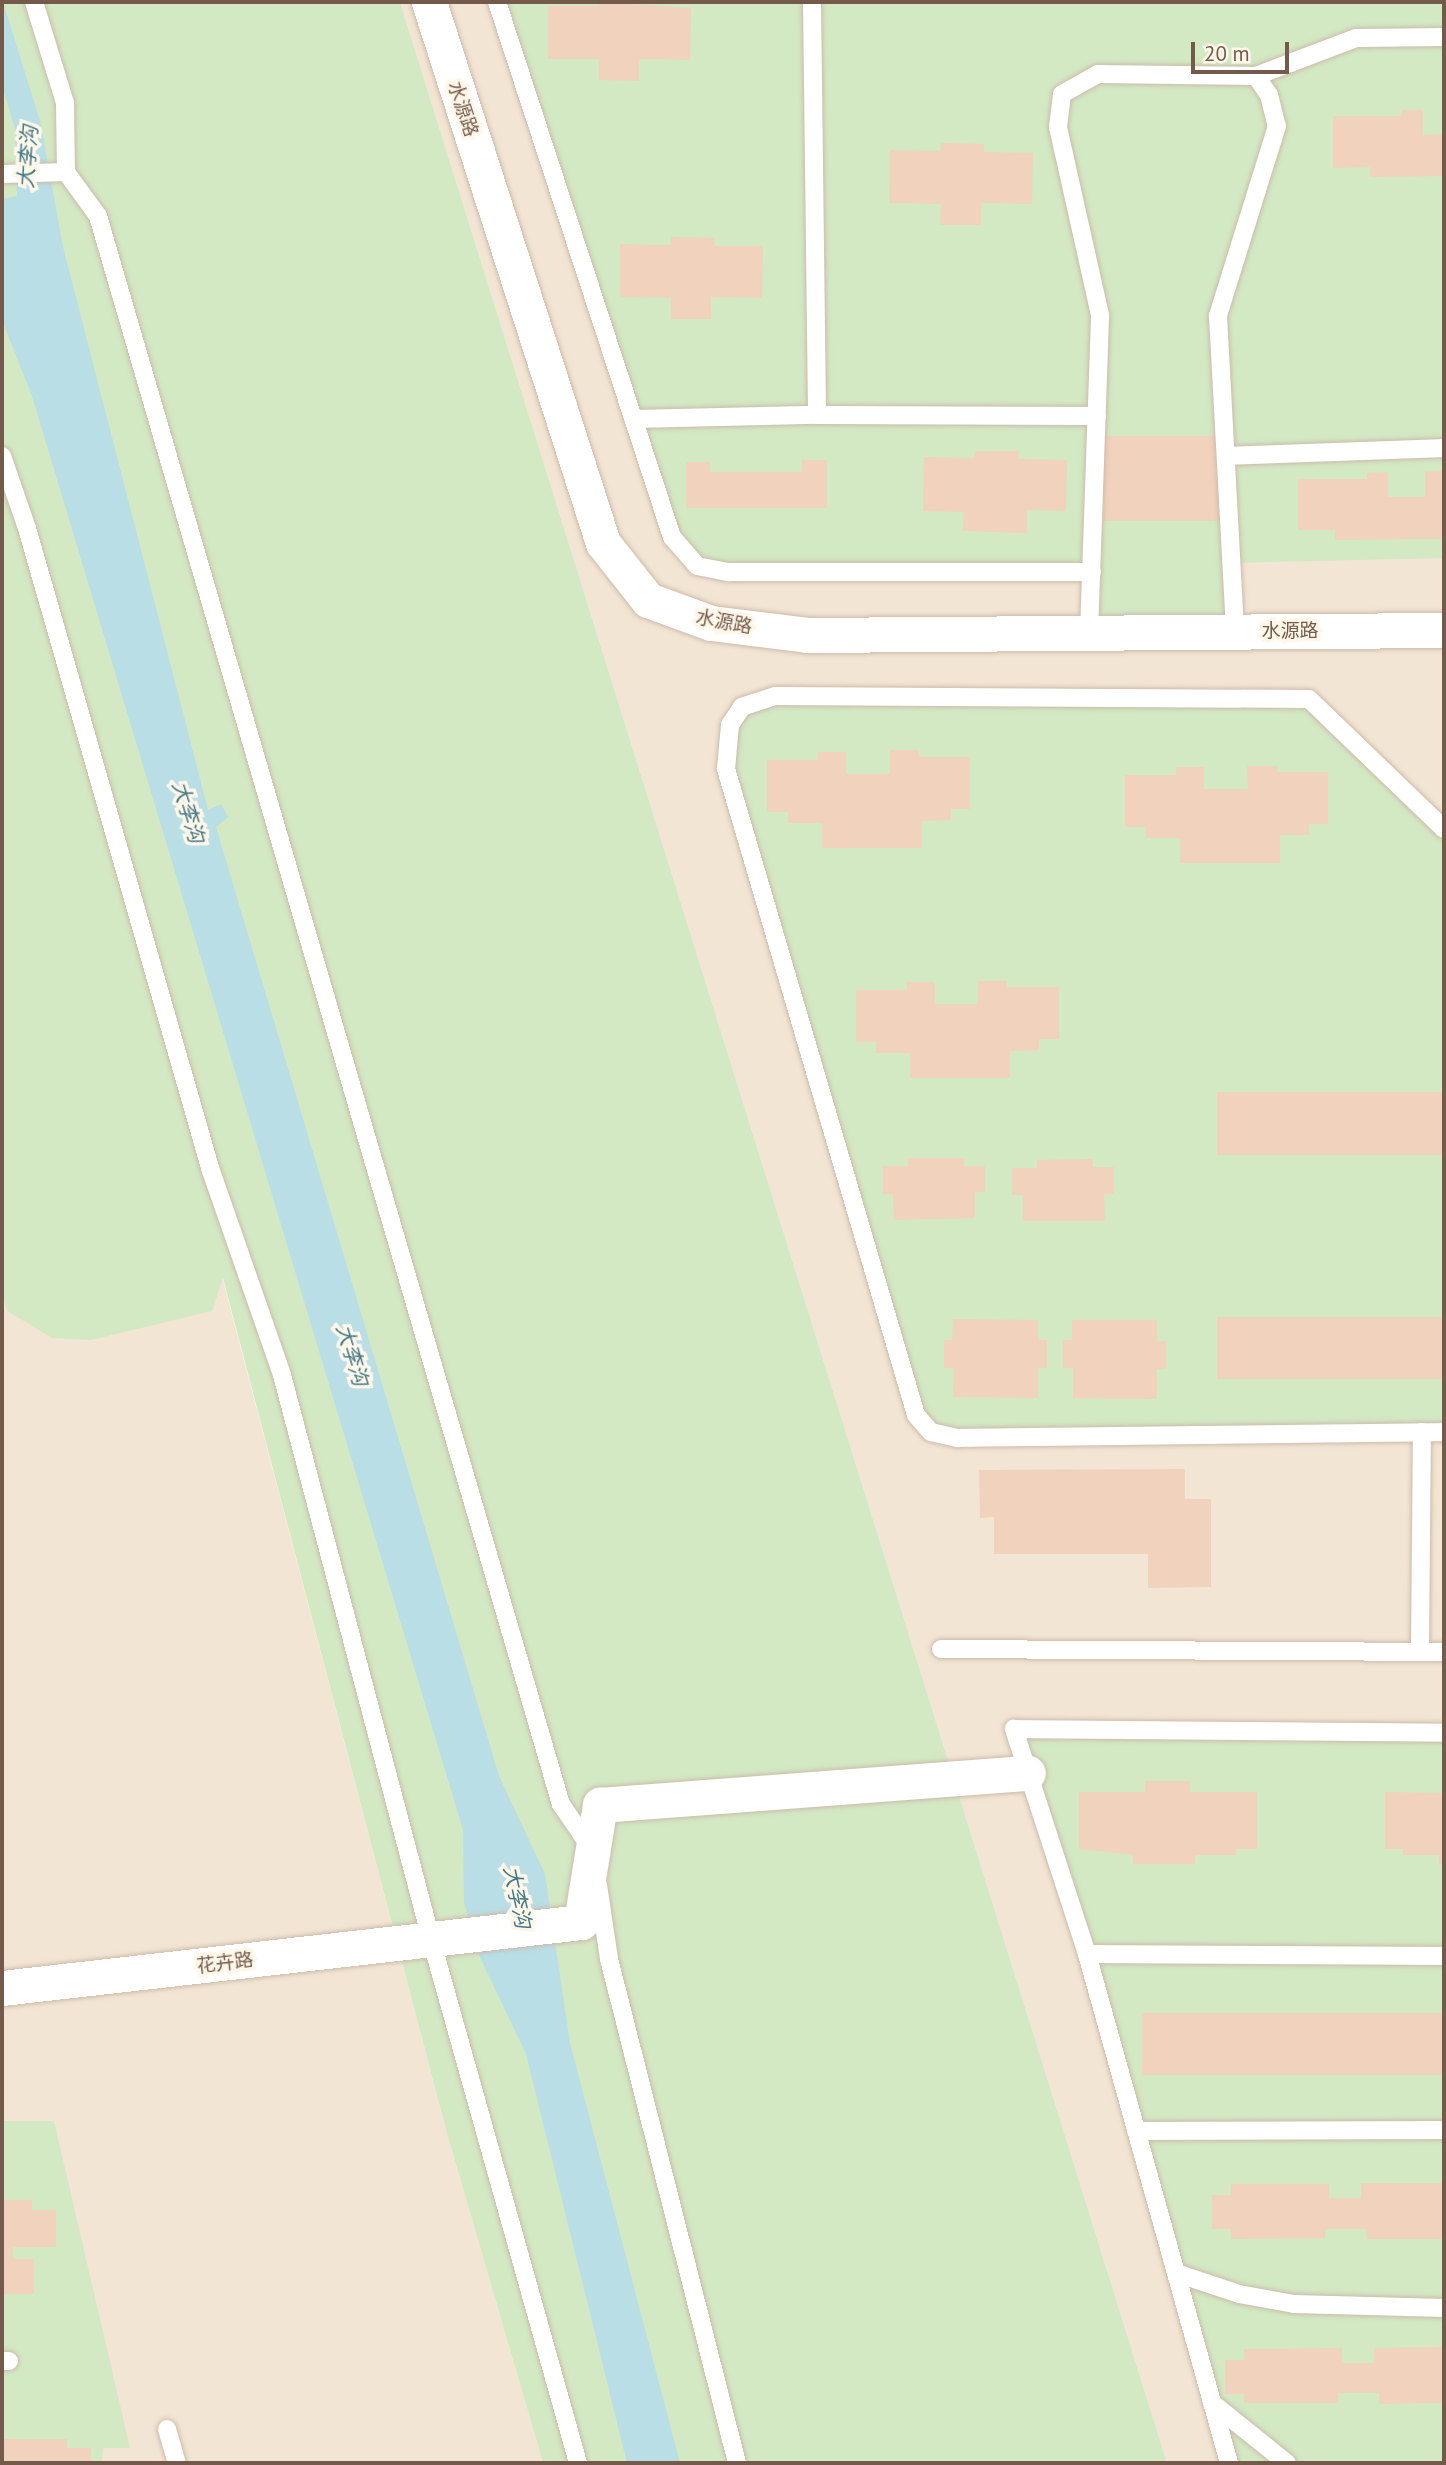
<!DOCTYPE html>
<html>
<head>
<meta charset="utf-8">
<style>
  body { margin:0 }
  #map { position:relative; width:1446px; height:2465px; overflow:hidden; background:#fcf3e4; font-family:"PT Sans","Noto Sans SC",sans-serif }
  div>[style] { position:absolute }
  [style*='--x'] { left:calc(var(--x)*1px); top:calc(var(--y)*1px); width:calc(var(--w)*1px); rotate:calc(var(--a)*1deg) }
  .residential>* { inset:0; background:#f3e5d3 }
  .green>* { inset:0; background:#d2e9c3 }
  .water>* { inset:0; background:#b9dee5 }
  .building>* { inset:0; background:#f1d2bc; transform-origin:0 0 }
  .roads { filter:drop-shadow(0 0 2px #cdbbab) drop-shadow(0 0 2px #cdbbab) }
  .lane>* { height:18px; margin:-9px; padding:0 9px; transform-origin:9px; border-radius:9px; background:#fff }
  .street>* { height:35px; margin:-17.5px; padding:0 17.5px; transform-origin:17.5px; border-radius:17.5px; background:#fff }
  span { translate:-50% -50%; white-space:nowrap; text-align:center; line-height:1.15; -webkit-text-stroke:7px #fff7ea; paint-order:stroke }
  .street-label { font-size:19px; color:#745a4a }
  .water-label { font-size:21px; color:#447a87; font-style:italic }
  .frame { position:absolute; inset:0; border:4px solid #745a4a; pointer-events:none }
  .scale { position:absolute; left:1191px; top:42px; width:98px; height:32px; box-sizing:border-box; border:4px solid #745a4a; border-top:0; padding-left:9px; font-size:21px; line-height:24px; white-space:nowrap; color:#745a4a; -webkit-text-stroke:5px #fff7ea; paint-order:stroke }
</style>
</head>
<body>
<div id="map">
  <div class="residential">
    <div style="clip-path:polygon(400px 2px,1444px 2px,1444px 2463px,1167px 2463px)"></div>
    <div style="clip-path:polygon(2px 539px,206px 1216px,446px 2130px,543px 2463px,2px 2463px)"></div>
  </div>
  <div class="green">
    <div style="clip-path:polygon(2px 2px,400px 2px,1167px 2463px,543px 2463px,446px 2130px,223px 1278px,212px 1311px,91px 1340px,52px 1338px,7px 1311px,2px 1293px)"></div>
    <div style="clip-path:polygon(497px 2px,1444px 2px,1444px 558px,1232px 563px,1235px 632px,1089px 633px,1092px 573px,697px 566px,672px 537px)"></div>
    <div style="clip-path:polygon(775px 696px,1309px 699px,1444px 829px,1444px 1432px,958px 1438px,916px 1415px,726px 769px,730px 725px)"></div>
    <div style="clip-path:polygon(1014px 1729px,1444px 1733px,1444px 2463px,1229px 2463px)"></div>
    <div style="clip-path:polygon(2px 2121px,54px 2121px,130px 2448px,103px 2448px,102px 2463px,2px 2463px)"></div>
  </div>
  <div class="water">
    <div style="clip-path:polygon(3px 2px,40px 121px,63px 247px,208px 810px,221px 804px,228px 817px,216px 827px,499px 1776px,545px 1874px,570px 2043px,680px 2463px,627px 2463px,526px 2054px,478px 1953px,464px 1902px,463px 1830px,32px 396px,2px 320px,2px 199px,17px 196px,15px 129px,2px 85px)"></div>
  </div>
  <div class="building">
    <div style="clip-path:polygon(599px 2px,691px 8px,690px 60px,639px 59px,639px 81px,599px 80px,599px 59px,548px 59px,548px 6px,599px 6px)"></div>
    <div style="clip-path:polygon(1402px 110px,1423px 110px,1423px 135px,1444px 134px,1444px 176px,1370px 177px,1370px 167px,1333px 168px,1333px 116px,1402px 116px)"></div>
    <div style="clip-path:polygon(941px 143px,984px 144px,984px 152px,1033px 153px,1032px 204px,981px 203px,981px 225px,940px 225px,941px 204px,889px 203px,890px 150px,940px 151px)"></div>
    <div style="clip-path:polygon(671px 237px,715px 238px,714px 246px,763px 246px,762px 298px,711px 297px,711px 319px,671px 319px,671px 298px,620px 297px,620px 244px,671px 245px)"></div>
    <div style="left:1222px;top:436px;width:85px;height:118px;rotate:90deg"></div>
    <div style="clip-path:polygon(975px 451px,1019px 451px,1019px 459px,1067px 460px,1066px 511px,1027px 510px,1027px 533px,963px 531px,964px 512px,923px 511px,924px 457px,975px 458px)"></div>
    <div style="clip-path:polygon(802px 460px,827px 460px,827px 508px,686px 508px,686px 462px,710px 462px,710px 472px,802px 472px)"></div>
    <div style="clip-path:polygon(1425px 471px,1444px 471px,1444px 539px,1335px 540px,1335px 530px,1298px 530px,1298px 479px,1367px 479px,1367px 473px,1388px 472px,1388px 497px,1425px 497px)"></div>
    <div style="clip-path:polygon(890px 750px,919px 750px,919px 757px,970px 757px,970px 809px,951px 809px,951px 820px,922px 821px,922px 848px,822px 848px,822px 823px,788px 823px,788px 812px,767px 812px,767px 760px,818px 760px,818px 752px,846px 752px,846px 774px,890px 774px)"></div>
    <div style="clip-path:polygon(1247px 766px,1277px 766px,1277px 772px,1328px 772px,1328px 824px,1309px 824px,1309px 835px,1280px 835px,1280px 863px,1180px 863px,1180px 838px,1146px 838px,1146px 827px,1125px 827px,1125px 775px,1176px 775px,1176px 767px,1204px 767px,1204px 789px,1248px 789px)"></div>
    <div style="clip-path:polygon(978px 981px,1007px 981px,1007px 987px,1059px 987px,1059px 1039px,1039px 1039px,1039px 1050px,1010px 1051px,1010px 1078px,910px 1078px,910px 1053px,876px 1053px,876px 1042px,856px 1042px,856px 990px,907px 990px,907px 982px,935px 982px,935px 1004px,978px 1004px)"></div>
    <div style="left:1444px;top:1092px;width:63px;height:227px;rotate:90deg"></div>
    <div style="clip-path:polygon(908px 1158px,964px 1158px,964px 1166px,985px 1166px,985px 1192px,975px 1192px,975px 1218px,894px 1220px,893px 1194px,883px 1194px,883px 1166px,908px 1166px)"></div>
    <div style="clip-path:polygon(1093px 1159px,1093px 1167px,1114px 1167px,1114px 1194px,1104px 1194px,1105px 1221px,1023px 1221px,1023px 1195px,1012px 1195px,1012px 1168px,1037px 1168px,1037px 1160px)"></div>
    <div style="left:1444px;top:1317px;width:62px;height:227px;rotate:90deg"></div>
    <div style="clip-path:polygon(953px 1319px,1038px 1320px,1038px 1340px,1047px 1340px,1047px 1368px,1038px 1368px,1038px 1398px,953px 1397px,954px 1368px,944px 1368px,944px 1340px,952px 1340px)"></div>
    <div style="clip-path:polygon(1072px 1320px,1157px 1320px,1157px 1341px,1166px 1341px,1166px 1369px,1157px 1369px,1157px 1399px,1073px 1398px,1073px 1368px,1063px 1368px,1063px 1340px,1072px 1340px)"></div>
    <div style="clip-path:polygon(1185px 1469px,1185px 1499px,1211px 1499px,1211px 1587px,1148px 1588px,1148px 1554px,994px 1554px,994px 1517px,980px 1518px,979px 1470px)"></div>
    <div style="clip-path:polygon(1145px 1781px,1190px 1781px,1190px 1792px,1257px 1792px,1257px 1849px,1236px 1849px,1236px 1855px,1195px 1855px,1195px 1864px,1133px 1864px,1133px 1855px,1079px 1849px,1079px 1792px,1145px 1792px)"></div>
    <div style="clip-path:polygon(1385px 1792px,1444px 1793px,1444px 1864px,1439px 1864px,1439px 1855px,1403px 1855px,1403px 1849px,1385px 1849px)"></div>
    <div style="left:1444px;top:2013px;width:62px;height:302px;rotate:90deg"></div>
    <div style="clip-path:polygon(1361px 2183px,1444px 2183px,1444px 2239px,1367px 2239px,1366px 2229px,1325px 2229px,1325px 2238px,1231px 2239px,1231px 2229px,1212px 2229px,1212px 2195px,1231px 2195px,1231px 2184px,1329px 2184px,1329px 2198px,1361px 2198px)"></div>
    <div style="clip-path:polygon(2px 2200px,32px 2200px,32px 2210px,56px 2210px,56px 2247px,13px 2247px,13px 2259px,34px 2259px,34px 2294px,2px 2294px)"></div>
    <div style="clip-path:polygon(1444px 2347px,1444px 2403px,1379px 2404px,1379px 2393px,1338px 2393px,1338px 2403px,1244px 2403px,1244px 2394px,1225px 2394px,1225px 2360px,1244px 2360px,1244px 2349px,1342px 2348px,1342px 2363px,1374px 2363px,1374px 2348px)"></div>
    <div style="clip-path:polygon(2px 2439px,67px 2439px,67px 2448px,91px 2448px,91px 2463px,2px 2463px)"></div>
  </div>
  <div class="roads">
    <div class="lane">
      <div style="--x:34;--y:2;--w:106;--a:72.9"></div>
      <div style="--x:65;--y:103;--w:69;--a:89.2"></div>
      <div style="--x:66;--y:172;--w:54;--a:54"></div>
      <div style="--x:98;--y:216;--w:1654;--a:73.75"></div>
      <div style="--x:561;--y:1804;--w:53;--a:55.7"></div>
      <div style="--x:497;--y:2;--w:563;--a:71.89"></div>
      <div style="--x:672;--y:537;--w:38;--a:49"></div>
      <div style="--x:697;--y:566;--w:33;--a:11"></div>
      <div style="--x:729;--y:572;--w:363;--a:0"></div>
      <div style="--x:812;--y:2;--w:413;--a:89.3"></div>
      <div style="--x:817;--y:415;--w:280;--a:0.2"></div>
      <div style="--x:1256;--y:76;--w:107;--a:-20.8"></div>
      <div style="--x:1356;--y:38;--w:88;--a:-0.7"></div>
      <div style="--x:2;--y:174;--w:64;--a:-1.8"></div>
      <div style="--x:634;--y:419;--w:183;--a:-1.3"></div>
      <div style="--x:2;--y:456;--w:76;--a:70.9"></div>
      <div style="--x:27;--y:528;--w:666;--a:74.04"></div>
      <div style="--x:210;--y:1168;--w:219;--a:70.8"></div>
      <div style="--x:282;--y:1375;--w:583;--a:75.2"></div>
      <div style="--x:431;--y:1939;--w:544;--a:74.33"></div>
      <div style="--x:1226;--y:456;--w:218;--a:-2.1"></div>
      <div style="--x:1089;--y:633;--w:318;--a:-88"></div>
      <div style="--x:1100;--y:315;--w:193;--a:-102.6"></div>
      <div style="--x:1058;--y:127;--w:33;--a:-83"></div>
      <div style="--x:1062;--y:94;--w:41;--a:-29.1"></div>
      <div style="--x:1098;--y:74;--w:158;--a:0.7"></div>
      <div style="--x:1256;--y:76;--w:23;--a:56"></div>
      <div style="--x:1269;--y:95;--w:32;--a:76"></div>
      <div style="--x:1277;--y:126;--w:199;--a:107.3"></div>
      <div style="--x:1218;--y:316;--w:316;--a:86.9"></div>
      <div style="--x:1444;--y:829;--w:187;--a:-136.1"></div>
      <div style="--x:1309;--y:699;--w:534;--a:-179.68"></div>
      <div style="--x:775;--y:696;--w:35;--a:162"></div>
      <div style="--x:742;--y:707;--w:22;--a:124"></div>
      <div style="--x:730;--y:725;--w:44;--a:95.2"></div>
      <div style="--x:726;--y:769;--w:673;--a:73.61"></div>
      <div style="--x:916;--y:1415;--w:23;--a:49"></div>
      <div style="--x:931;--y:1432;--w:28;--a:13"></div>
      <div style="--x:958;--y:1438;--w:486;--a:-0.7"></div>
      <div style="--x:941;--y:1649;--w:503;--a:0.34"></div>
      <div style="--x:1420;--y:1651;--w:219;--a:-89.5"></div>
      <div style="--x:598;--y:1885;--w:75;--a:81.5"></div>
      <div style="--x:609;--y:1959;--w:520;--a:75.75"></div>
      <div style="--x:1087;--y:1954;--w:357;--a:0.3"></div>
      <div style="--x:1136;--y:2131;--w:308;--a:-0.2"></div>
      <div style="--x:1176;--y:2273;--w:66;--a:18.4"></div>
      <div style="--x:1239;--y:2294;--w:56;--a:10.3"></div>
      <div style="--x:1294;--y:2304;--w:150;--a:1.5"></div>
      <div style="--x:2;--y:2361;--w:7;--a:0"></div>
      <div style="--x:1212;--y:2403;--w:96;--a:38.7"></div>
      <div style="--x:167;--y:2429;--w:35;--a:74"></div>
      <div style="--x:1229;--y:2463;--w:528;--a:-105.59"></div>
      <div style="--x:1087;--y:1954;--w:237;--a:-108"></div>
      <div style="--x:1014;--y:1729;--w:430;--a:0.5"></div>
    </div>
    <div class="street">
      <div style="--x:429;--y:2;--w:568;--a:72.17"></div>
      <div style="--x:603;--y:543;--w:73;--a:51.7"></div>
      <div style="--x:648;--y:600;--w:67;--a:20.1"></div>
      <div style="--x:711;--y:623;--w:97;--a:7.1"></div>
      <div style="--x:807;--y:635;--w:637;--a:-0.45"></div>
      <div style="--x:2;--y:1988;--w:583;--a:-6.5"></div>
      <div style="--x:581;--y:1922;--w:119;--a:-80.8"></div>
      <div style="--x:600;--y:1805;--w:429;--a:-4.3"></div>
    </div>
  </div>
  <div class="street-label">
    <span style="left:463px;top:109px;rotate:72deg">水源路</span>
    <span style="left:724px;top:622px;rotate:11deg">水源路</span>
    <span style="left:1290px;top:631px">水源路</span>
    <span style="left:225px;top:1963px;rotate:-7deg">花卉路</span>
  </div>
  <div class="water-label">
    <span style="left:28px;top:157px;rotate:-86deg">大李沟</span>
    <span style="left:188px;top:812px;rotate:73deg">大李沟</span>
    <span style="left:352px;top:1355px;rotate:73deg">大李沟</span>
    <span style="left:517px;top:1897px;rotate:78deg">大李沟</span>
  </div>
  <div class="frame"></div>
  <div class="scale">20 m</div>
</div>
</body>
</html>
